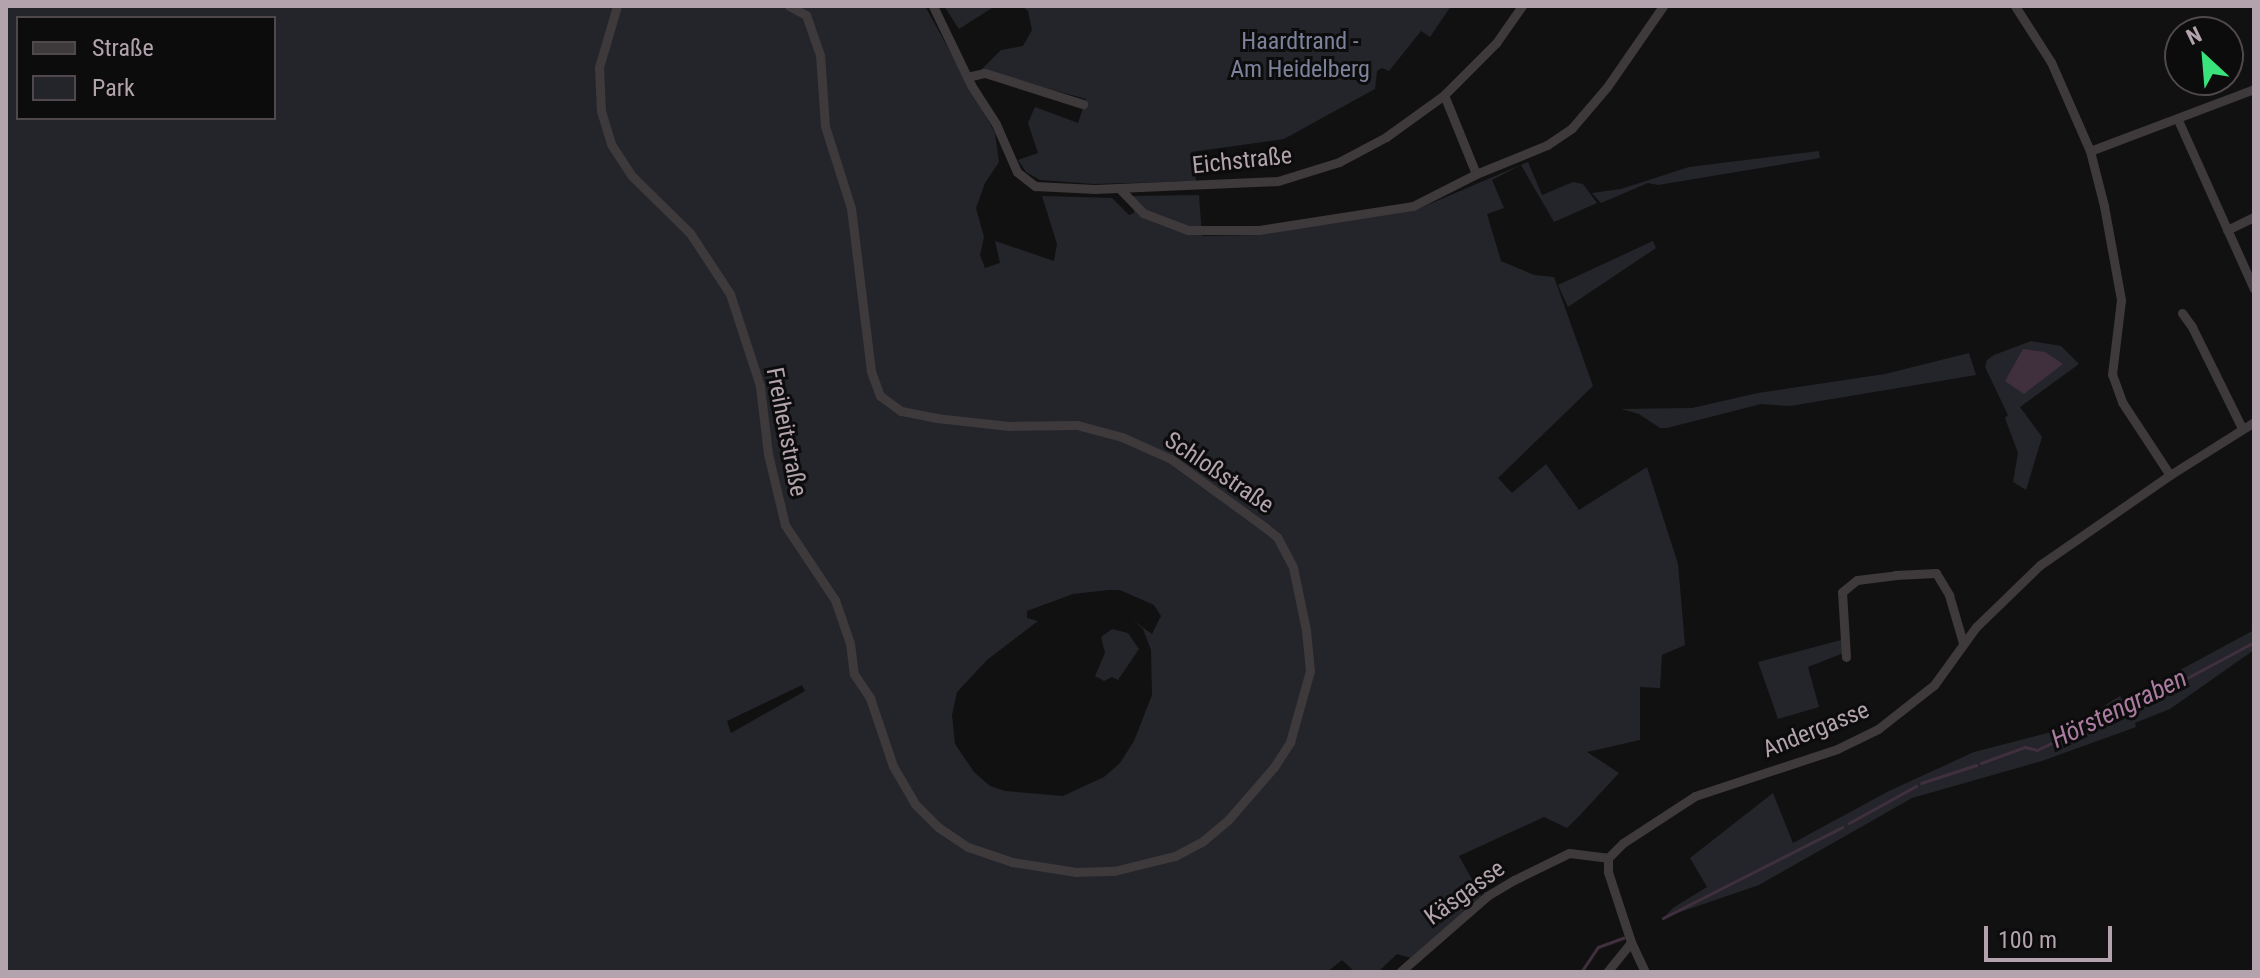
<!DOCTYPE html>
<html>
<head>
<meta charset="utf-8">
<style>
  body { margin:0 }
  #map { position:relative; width:2260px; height:978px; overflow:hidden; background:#121111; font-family:"Roboto Condensed",sans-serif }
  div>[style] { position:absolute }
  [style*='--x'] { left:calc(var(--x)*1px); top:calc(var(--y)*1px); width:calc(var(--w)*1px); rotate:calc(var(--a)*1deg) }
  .green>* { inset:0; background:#24252b }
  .water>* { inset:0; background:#40303d }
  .stream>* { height:3px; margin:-1.5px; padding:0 1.5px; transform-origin:1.5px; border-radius:1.5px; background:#40303d }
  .minor>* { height:9px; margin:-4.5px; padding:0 4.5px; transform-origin:4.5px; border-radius:4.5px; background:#3e393b }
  span { translate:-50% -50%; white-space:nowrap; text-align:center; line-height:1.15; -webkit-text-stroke:6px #0d0c0c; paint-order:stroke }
  .park-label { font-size:24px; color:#7c829b }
  .street-label { font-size:24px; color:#b2a3ac }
  .water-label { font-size:26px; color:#ab7ca1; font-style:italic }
  .frame { position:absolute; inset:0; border:8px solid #b2a3ac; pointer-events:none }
  .legend { position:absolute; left:16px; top:16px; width:260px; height:104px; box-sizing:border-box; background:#0d0c0c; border:2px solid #4f484c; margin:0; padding:10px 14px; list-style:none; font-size:24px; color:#b2a3ac }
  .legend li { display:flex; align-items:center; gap:16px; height:40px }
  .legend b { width:40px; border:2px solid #4f484c }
  .north { position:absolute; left:2164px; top:16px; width:80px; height:80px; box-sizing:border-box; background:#0d0c0c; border:2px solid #4f484c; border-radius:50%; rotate:334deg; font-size:22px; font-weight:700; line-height:32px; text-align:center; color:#b2a3ac }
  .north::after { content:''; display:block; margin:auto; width:28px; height:36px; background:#39e27b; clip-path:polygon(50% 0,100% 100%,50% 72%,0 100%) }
  .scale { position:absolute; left:1984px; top:926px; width:128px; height:36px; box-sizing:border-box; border:4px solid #b2a3ac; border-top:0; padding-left:10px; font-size:24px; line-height:28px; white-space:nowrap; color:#b2a3ac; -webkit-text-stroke:6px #0d0c0c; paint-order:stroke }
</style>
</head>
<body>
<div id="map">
  <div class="green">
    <div style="clip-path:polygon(evenodd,6px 6px,925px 6px,995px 133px,999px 162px,985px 183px,976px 208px,984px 237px,980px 255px,985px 268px,1000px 263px,995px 241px,1054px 261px,1057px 244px,1042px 196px,1112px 198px,1129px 215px,1134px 213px,1133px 196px,1199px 195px,1202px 236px,1258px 235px,1418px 209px,1528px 162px,1542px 195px,1573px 182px,1583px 184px,1597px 203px,1554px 222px,1521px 165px,1492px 180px,1504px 208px,1487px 214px,1501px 261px,1534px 275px,1554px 277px,1593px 386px,1498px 478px,1512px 493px,1546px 464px,1579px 510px,1647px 467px,1678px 564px,1685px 645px,1662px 655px,1660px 688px,1640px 687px,1640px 740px,1587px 752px,1619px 773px,1581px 814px,1567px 828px,1544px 817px,1459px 856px,1481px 896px,1411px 958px,1397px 954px,1378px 972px,1355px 972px,1342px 960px,1327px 972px,6px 972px,6px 6px,18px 18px,274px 18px,274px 118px,18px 118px,18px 18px,6px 6px,1108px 590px,1120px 590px,1154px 605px,1161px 616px,1152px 634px,1132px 620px,1143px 629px,1151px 650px,1152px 695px,1134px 741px,1120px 763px,1104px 777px,1063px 796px,1005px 791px,990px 786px,974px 772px,955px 744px,952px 715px,957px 692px,987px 660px,1038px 621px,1027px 618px,1027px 611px,1073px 594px,1108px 590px,6px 6px,802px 685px,805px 691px,731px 733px,727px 721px,802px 685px)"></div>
    <div style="clip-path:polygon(944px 6px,995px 6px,959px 29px)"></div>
    <div style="clip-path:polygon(1022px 6px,1451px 6px,1430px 37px,1421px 31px,1389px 71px,1382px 68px,1377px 71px,1375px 89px,1284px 139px,1191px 152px,1196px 181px,1094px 184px,1040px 180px,1026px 172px,1018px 160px,1038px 153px,1028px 123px,1035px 107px,1078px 123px,1086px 99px,981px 70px,1001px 50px,1023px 46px,1032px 30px,1028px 11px)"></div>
    <div style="clip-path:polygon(1819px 151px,1820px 158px,1658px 185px,1648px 183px,1601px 203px,1592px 193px,1621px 189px,1689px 167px)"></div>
    <div style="clip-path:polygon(1653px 241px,1656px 248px,1568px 307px,1558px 285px)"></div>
    <div style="clip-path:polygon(2031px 341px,2061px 346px,2079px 364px,2020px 407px,2042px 437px,2026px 490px,2013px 482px,2018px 453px,2005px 418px,2008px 415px,1985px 367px,1987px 360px,1994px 355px)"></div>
    <div style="clip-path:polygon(1969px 353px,1976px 375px,1790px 406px,1761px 404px,1667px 428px,1660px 428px,1639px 414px,1621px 409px,1692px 408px,1758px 393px,1885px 374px)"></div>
    <div style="clip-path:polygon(1112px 629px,1128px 633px,1139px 649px,1118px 680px,1112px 677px,1104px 681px,1095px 676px,1105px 653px,1101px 637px)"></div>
    <div style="clip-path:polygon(2254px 630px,2254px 650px,2170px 709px,2135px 723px,2136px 727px,2042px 761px,1912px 798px,1759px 885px,1663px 918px,1673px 908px,1707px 887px,1690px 858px,1773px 793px,1793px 843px,1889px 791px,1974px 752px,2070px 727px,2120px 696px,2123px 701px)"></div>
    <div style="clip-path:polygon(1845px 639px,1847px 656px,1841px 654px,1808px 667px,1819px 707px,1778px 719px,1758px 662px)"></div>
  </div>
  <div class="water">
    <div style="clip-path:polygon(2023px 349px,2045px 352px,2063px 364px,2024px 394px,2005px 381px)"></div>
  </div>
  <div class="stream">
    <div style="--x:1981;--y:763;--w:47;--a:-20"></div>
    <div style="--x:2025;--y:747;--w:12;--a:14"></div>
    <div style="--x:2037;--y:750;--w:80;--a:-25.9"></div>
    <div style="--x:2109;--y:715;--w:30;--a:-34"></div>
    <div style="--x:2134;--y:698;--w:25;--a:-11"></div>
    <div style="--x:2159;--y:693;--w:108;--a:-28.2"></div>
    <div style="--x:1921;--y:783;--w:58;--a:-18.1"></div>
    <div style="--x:1849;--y:823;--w:77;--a:-28.9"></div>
    <div style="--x:1663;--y:918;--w:201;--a:-26.9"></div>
    <div style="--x:1581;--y:972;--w:30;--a:-56"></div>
    <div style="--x:1598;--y:947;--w:27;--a:-20"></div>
  </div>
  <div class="minor">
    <div style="--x:617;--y:6;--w:64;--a:106.4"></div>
    <div style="--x:599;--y:67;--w:44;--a:87.4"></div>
    <div style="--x:601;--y:111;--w:34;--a:73"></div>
    <div style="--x:611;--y:144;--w:37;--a:57"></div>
    <div style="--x:631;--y:175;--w:83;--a:44.5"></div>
    <div style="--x:690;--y:233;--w:73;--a:56.7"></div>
    <div style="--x:730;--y:294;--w:97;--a:71.9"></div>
    <div style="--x:760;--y:386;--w:68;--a:83.3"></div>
    <div style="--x:768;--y:454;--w:73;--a:76.5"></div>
    <div style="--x:785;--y:525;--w:90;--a:56.3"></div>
    <div style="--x:835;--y:600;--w:46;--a:70.8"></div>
    <div style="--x:850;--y:643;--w:31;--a:83"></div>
    <div style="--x:854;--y:674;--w:29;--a:56"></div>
    <div style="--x:870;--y:698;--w:72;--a:71.3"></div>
    <div style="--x:893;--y:766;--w:44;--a:59.9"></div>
    <div style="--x:915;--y:804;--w:33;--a:45"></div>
    <div style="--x:938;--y:827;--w:36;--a:34"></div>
    <div style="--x:968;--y:847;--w:46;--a:18.8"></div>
    <div style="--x:1012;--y:862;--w:65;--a:8.9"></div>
    <div style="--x:1076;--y:872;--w:38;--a:-2"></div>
    <div style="--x:1114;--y:871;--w:63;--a:-13.8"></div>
    <div style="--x:1175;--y:856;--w:32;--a:-28"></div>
    <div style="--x:1203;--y:841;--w:33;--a:-40"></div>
    <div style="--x:1228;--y:820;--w:70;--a:-49"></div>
    <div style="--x:1274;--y:767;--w:30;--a:-57"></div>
    <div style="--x:1290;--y:742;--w:74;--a:-74.3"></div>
    <div style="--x:1310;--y:671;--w:41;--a:-95.6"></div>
    <div style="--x:1306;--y:630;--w:64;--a:-101.7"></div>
    <div style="--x:1293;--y:567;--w:34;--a:-118"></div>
    <div style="--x:1277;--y:537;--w:14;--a:-141"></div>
    <div style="--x:1266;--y:528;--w:117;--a:-144"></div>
    <div style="--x:1171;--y:459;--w:54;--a:-155.8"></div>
    <div style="--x:1122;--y:437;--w:47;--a:-165.1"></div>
    <div style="--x:1077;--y:425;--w:68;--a:179.2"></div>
    <div style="--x:1009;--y:426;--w:72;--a:-173.7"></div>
    <div style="--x:937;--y:418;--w:37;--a:-169"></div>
    <div style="--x:901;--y:411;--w:26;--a:-144"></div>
    <div style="--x:880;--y:396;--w:27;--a:-110"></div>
    <div style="--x:871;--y:371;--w:164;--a:-97"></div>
    <div style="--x:851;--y:208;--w:86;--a:-107.6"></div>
    <div style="--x:825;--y:126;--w:71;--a:-94"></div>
    <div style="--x:820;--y:55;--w:42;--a:-109.3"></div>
    <div style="--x:806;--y:15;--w:19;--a:-152"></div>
    <div style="--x:933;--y:6;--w:88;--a:64.3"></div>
    <div style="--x:971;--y:85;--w:46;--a:57.3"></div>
    <div style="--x:996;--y:124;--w:52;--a:66.4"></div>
    <div style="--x:1017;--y:172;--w:23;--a:38"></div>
    <div style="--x:1035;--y:186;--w:60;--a:2.9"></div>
    <div style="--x:1095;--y:189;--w:183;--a:-2.5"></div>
    <div style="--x:1278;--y:181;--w:64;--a:-17.3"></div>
    <div style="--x:1339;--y:162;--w:53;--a:-28"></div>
    <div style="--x:1386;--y:137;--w:72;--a:-35.9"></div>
    <div style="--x:1444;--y:95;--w:74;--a:-45"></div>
    <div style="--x:1496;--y:43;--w:45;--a:-54.9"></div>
    <div style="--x:2015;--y:6;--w:67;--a:57.3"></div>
    <div style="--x:2051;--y:62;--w:97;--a:66.3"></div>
    <div style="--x:2090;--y:151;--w:57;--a:75.7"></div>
    <div style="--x:2104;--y:206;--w:96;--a:79.7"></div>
    <div style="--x:2121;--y:300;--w:75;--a:96.9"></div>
    <div style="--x:2112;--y:374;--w:30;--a:70"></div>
    <div style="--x:2122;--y:402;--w:87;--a:56.7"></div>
    <div style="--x:967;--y:77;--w:18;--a:-13"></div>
    <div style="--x:985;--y:73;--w:103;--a:17.6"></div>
    <div style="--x:1444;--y:95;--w:85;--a:67.9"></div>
    <div style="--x:2178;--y:120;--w:185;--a:65.8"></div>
    <div style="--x:2090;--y:151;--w:175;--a:-20.7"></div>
    <div style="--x:1119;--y:188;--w:35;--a:46"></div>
    <div style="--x:1143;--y:213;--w:48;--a:20.7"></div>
    <div style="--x:1188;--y:230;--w:71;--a:0"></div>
    <div style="--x:1259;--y:230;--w:156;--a:-8.9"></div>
    <div style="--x:1413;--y:206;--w:71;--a:-26.9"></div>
    <div style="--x:1476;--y:174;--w:77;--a:-22.2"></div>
    <div style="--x:1547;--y:145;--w:30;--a:-34"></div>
    <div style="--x:1572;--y:128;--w:54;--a:-49.5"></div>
    <div style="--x:1607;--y:87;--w:98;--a:-55.3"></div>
    <div style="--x:2227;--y:230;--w:30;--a:-26"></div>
    <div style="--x:2182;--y:313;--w:17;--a:54"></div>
    <div style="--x:2192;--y:327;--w:113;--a:63.7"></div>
    <div style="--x:1846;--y:657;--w:65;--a:-93.5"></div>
    <div style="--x:1842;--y:592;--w:19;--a:-39"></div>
    <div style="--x:1857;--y:580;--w:38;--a:-7"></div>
    <div style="--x:1895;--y:575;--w:41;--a:-2.8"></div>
    <div style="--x:1936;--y:573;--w:26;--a:59"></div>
    <div style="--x:1949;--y:595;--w:50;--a:73.7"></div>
    <div style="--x:1400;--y:972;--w:116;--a:-41.1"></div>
    <div style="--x:1487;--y:896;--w:31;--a:-31"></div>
    <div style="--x:1514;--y:880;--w:61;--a:-26.1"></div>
    <div style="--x:1569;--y:853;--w:39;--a:7"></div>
    <div style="--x:1607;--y:972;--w:38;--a:-51"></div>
    <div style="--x:1645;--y:972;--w:33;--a:-115"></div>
    <div style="--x:1631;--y:942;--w:74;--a:-108.2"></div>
    <div style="--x:1608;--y:872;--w:14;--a:-90"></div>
    <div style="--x:1608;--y:858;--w:21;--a:-45"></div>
    <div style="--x:1623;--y:843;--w:86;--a:-33.1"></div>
    <div style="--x:1695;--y:796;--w:150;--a:-18.3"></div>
    <div style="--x:1837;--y:749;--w:46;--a:-26"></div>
    <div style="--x:1878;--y:729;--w:71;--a:-38.2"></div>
    <div style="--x:1934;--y:685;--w:72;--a:-54.1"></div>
    <div style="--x:1976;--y:627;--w:89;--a:-44.1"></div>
    <div style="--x:2040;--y:565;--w:158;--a:-34.7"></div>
    <div style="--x:2170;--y:475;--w:99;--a:-32.2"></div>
  </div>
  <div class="park-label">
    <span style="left:1300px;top:56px">Haardtrand -<br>Am Heidelberg</span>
  </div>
  <div class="street-label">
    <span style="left:1242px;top:161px;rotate:-6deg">Eichstraße</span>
    <span style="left:786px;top:432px;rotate:79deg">Freiheitstraße</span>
    <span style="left:1219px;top:473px;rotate:34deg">Schloßstraße</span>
    <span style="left:1816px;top:730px;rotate:-22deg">Andergasse</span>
    <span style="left:1465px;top:893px;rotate:-36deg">Käsgasse</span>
  </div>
  <div class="water-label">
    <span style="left:2119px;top:709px;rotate:-26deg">Hörstengraben</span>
  </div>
  <div class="frame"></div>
  <ul class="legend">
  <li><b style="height:10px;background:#3e393b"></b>Straße</li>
  <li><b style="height:22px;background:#24252b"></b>Park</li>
  </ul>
  <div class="north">N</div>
  <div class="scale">100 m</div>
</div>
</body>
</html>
